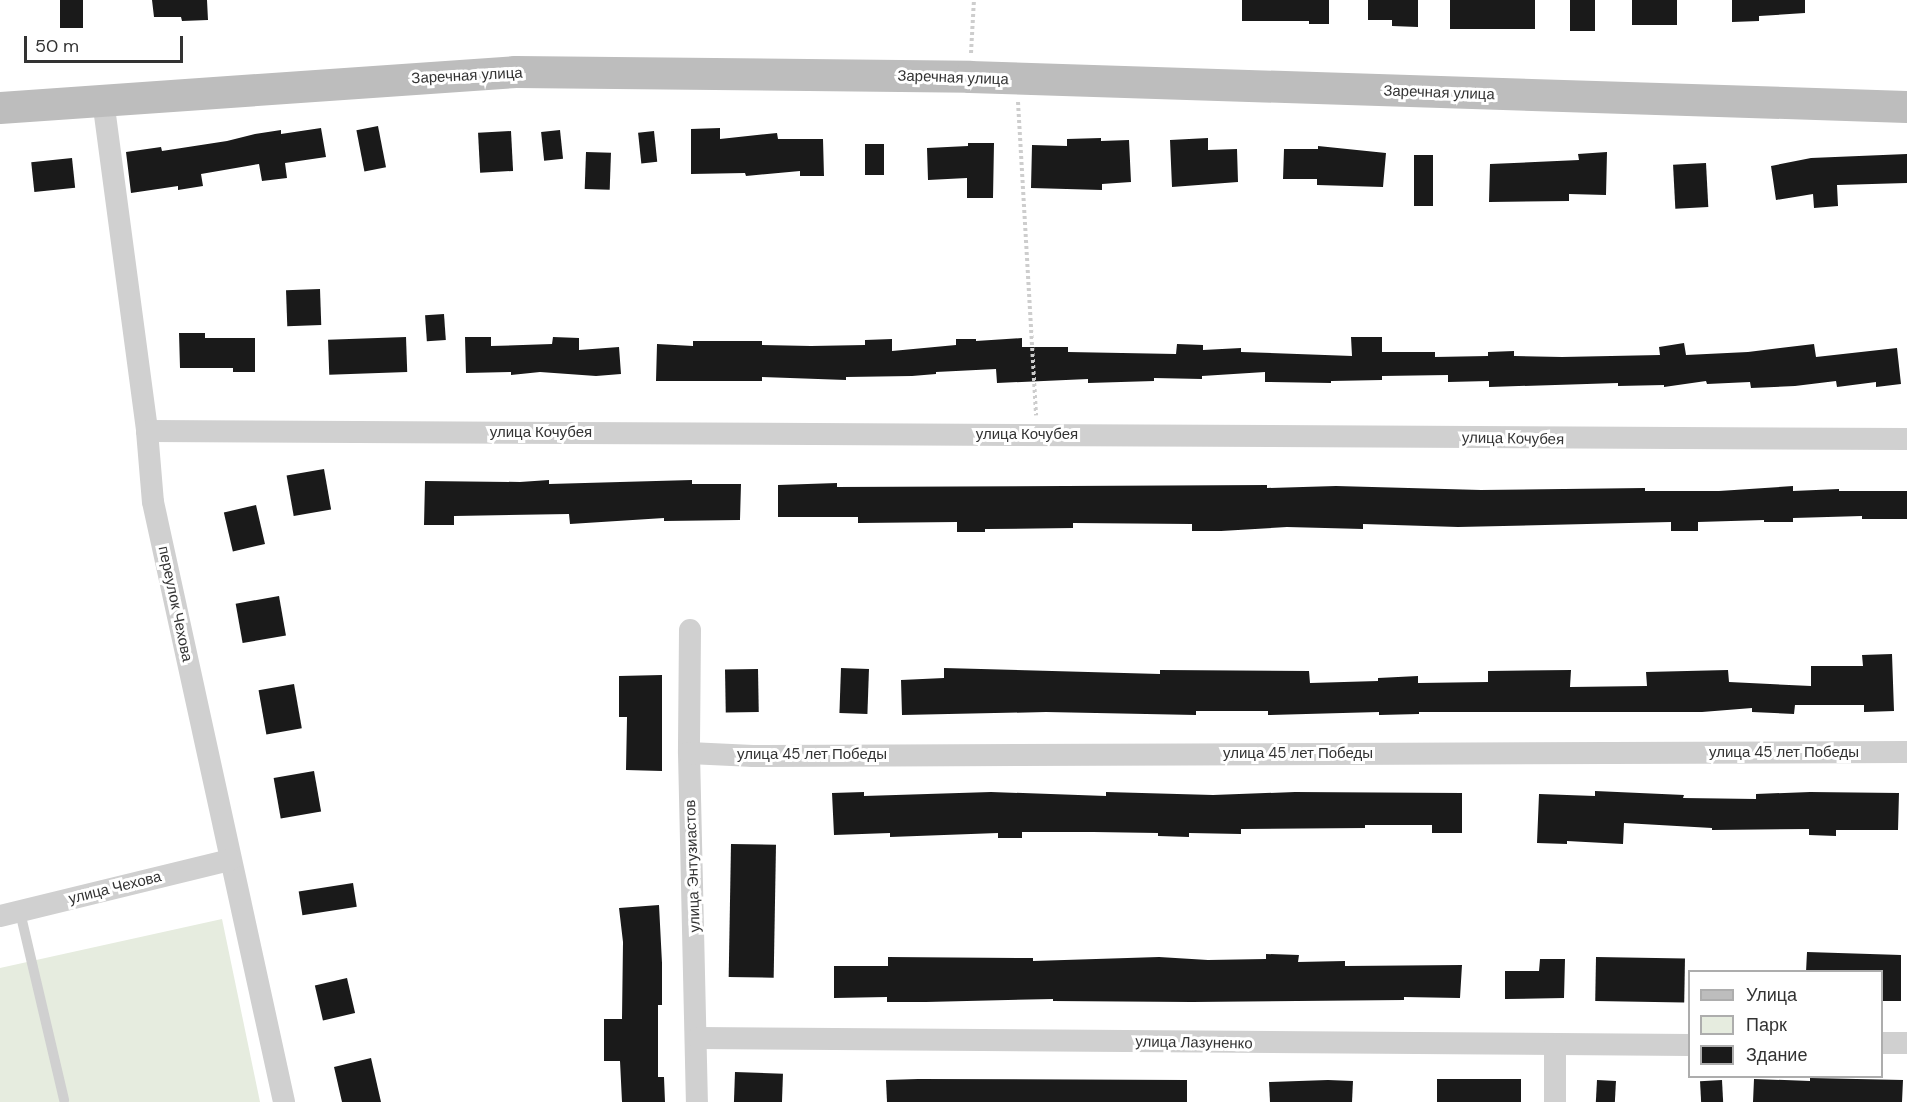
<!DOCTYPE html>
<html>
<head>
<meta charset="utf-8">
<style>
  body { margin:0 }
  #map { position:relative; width:1907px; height:1102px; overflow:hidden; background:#fff; font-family:"DM Sans",sans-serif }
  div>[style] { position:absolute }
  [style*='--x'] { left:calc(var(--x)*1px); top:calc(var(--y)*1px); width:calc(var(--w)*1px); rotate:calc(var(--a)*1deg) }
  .green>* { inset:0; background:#e6ecdf }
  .building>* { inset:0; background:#1a1a1a; transform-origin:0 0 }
  .path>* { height:4px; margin-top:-2px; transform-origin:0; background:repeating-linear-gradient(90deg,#cdcdcd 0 3px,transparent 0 6px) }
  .lane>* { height:10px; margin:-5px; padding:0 5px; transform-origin:5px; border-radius:5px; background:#d0d0d0 }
  .street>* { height:22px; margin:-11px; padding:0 11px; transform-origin:11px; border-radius:11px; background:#d0d0d0 }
  .secondary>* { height:32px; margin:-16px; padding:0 16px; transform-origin:16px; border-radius:16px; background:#bdbdbd }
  span { translate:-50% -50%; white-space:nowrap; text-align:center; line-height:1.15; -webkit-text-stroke:6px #fff; paint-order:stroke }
  .street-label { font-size:15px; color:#333 }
  .legend { position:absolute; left:1688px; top:970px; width:195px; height:108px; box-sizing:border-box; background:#fff; border:2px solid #adadad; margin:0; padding:8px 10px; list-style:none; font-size:18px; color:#333 }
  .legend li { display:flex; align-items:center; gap:12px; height:30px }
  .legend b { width:30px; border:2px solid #adadad }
  .scale { position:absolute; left:24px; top:36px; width:159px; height:27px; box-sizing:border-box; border:3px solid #333; border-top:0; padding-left:8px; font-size:18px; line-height:21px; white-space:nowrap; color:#333; -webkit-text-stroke:4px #fff; paint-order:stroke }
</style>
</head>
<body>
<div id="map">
  <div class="green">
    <div style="clip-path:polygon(222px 919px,260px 1102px,0 1102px,0 968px)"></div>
  </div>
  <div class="building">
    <div style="left:60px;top:0;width:23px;height:28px"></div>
    <div style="clip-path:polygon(152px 0,207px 0,208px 20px,182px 21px,181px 17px,154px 17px)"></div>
    <div style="clip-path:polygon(1242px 0,1329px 0,1329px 24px,1309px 24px,1309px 21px,1242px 21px)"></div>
    <div style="clip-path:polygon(1368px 0,1418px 0,1418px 27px,1392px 26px,1392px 20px,1368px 20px)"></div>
    <div style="left:1450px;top:0;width:85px;height:29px"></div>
    <div style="left:1570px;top:0;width:25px;height:31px"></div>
    <div style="left:1632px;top:0;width:45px;height:25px"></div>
    <div style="clip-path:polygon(1732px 0,1805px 0,1805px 13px,1759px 16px,1759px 21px,1732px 22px)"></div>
    <div style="left:378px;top:126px;width:42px;height:22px;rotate:79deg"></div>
    <div style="clip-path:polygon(321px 128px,326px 157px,285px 163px,287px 178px,262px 181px,259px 164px,201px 174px,203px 186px,178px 190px,178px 186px,131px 193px,126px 152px,161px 147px,162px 151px,227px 141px,255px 134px,281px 130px,281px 134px)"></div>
    <div style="clip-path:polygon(720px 128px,720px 139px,777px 133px,778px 139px,823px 139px,824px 176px,800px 176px,800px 171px,746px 176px,745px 173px,691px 174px,691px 129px)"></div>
    <div style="left:560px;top:130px;width:29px;height:19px;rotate:84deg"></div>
    <div style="left:511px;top:131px;width:40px;height:33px;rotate:87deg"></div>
    <div style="left:654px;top:131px;width:31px;height:16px;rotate:84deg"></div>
    <div style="clip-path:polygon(1101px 138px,1101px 141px,1129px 140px,1131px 182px,1102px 184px,1102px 190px,1031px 188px,1032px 145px,1067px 146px,1067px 139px)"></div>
    <div style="clip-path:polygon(1208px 138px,1208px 150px,1237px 149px,1238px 182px,1172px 187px,1170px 140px)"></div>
    <div style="clip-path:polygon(968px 143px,994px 143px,993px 198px,967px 198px,967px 178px,928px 180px,927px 148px,968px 146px)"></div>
    <div style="left:884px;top:144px;width:31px;height:19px;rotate:90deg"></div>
    <div style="clip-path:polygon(1318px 146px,1386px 153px,1383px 187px,1317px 185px,1317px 179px,1283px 179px,1284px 149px,1318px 149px)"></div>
    <div style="left:586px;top:152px;width:25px;height:37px;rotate:2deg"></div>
    <div style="clip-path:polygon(1607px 152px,1606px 195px,1569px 194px,1569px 201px,1489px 202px,1490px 164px,1579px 160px,1578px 154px)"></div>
    <div style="clip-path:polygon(1907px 154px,1907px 183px,1837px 185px,1838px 206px,1814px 208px,1813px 194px,1776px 200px,1771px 166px,1811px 158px)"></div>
    <div style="left:1414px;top:155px;width:19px;height:51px"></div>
    <div style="left:72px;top:158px;width:30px;height:41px;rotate:84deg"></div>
    <div style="left:1706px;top:163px;width:44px;height:33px;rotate:87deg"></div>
    <div style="left:320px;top:289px;width:36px;height:34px;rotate:88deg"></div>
    <div style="left:444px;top:314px;width:26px;height:19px;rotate:86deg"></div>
    <div style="clip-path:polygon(179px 333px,205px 333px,205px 338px,255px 338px,255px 372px,233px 372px,233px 368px,180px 368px)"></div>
    <div style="left:406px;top:337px;width:35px;height:78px;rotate:88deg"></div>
    <div style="clip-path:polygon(465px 337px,491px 337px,491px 346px,552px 344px,553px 337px,579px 338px,579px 350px,619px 347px,621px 374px,596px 376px,540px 372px,511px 375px,511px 372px,466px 373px)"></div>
    <div style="clip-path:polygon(1351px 337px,1382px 337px,1382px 352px,1435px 352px,1435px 357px,1488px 356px,1488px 352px,1514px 351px,1514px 356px,1562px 357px,1660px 355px,1659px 347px,1684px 343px,1686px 355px,1748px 352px,1814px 344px,1816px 357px,1897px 348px,1901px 384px,1876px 387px,1876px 382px,1837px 387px,1836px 381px,1795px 386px,1751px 388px,1750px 382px,1707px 384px,1706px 381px,1664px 387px,1664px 385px,1618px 386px,1618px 383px,1489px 387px,1489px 381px,1448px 382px,1448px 375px,1382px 376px,1382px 380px,1331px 381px,1331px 383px,1265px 382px,1265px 372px,1202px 376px,1202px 379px,1154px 378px,1154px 381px,1088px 383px,1088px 379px,997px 383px,996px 369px,936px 372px,936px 374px,912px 376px,846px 377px,846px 380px,762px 377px,762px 381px,656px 381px,657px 344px,693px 346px,693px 341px,762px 341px,762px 345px,811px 346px,865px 345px,865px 340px,892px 339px,892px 351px,956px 345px,956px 339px,976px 339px,976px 341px,1022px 338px,1022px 347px,1068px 347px,1068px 352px,1176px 354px,1177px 344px,1203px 345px,1203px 350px,1241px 348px,1241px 352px,1352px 356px)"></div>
    <div style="left:324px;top:469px;width:41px;height:38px;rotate:80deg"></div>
    <div style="clip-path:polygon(549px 480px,549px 484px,692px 480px,692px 484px,741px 484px,740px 520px,664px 521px,664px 518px,570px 524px,569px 514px,454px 516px,454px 525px,424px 525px,425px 481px,520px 482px)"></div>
    <div style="clip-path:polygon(837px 483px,837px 487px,1267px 485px,1267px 488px,1336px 486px,1481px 490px,1645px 488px,1645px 491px,1719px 491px,1793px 486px,1793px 491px,1839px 489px,1839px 491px,1907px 491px,1907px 519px,1862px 519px,1862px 516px,1793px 518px,1793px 522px,1764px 522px,1764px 520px,1698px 522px,1698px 531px,1671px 531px,1671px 522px,1458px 527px,1363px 524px,1363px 529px,1287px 527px,1221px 531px,1192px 531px,1192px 524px,1073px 523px,1073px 528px,985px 529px,985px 532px,957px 532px,957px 522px,858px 523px,858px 517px,778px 517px,778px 485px)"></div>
    <div style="left:256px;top:505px;width:40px;height:33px;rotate:77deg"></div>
    <div style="left:279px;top:596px;width:40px;height:44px;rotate:80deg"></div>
    <div style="clip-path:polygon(1892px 654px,1894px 711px,1864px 712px,1864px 705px,1795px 705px,1794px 714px,1752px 712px,1752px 708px,1702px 712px,1419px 712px,1419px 714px,1379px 715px,1379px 712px,1268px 715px,1268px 711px,1196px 711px,1196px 715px,1046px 712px,902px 715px,901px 680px,944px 678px,944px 668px,1160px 674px,1160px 670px,1309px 671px,1310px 683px,1378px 681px,1378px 678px,1418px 676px,1418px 683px,1488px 682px,1488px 671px,1571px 670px,1570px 687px,1647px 686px,1646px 672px,1728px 670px,1729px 682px,1811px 686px,1811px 666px,1863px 666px,1862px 655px)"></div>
    <div style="left:841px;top:668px;width:28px;height:45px;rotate:2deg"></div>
    <div style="left:758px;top:669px;width:43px;height:33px;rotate:89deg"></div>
    <div style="clip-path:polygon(662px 675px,662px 771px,626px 770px,627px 717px,619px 717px,619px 676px)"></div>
    <div style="left:294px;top:684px;width:45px;height:36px;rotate:80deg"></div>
    <div style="left:314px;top:771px;width:41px;height:41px;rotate:80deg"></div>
    <div style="clip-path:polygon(1595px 791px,1684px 795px,1683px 798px,1756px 799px,1756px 794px,1810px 792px,1899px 793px,1898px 830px,1836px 830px,1836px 836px,1809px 835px,1809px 829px,1712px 830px,1712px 828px,1624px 823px,1623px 844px,1567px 841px,1567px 844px,1537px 843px,1539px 794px,1595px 796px)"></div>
    <div style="clip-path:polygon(864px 792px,864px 796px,991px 792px,1106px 796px,1106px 792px,1213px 795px,1295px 792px,1462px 793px,1462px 833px,1432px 833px,1432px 825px,1365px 825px,1365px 828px,1241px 829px,1241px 834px,1189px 833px,1189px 837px,1158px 836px,1158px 833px,1093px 832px,1022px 832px,1022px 838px,998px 838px,998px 833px,890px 837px,890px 833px,834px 835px,832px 793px)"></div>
    <div style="left:731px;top:844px;width:45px;height:133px;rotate:1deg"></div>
    <div style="left:353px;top:883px;width:24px;height:55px;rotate:81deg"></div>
    <div style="clip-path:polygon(659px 905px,662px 963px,662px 1005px,658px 1005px,658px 1077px,664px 1077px,665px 1102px,622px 1102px,620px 1061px,604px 1061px,604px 1019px,622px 1019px,623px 942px,619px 908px)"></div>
    <div style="clip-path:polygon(1807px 952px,1901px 955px,1901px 1001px,1881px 1001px,1881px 972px,1806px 972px)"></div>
    <div style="clip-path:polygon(1266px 954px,1299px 955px,1298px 962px,1345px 961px,1345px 966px,1462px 965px,1460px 998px,1404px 997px,1404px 1000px,1192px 1002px,1053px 1001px,1053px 999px,926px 1002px,887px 1002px,887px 997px,834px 998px,834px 966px,888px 966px,888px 957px,1033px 958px,1033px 961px,1159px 957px,1208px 960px,1266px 959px)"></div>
    <div style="left:1596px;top:957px;width:89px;height:44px;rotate:1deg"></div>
    <div style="clip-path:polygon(1540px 959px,1565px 959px,1564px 998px,1505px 999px,1505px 971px,1539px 971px)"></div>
    <div style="left:347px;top:978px;width:36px;height:33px;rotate:77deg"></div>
    <div style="clip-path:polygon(371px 1058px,381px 1102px,342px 1102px,334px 1067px)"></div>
    <div style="left:735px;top:1072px;width:48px;height:30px;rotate:2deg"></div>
    <div style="clip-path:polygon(1810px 1078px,1903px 1080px,1902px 1102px,1753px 1102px,1754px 1079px,1810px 1081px)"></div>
    <div style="clip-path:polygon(918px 1079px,1187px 1080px,1187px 1102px,887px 1102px,886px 1080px)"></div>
    <div style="left:1437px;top:1079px;width:84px;height:23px"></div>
    <div style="clip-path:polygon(1328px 1080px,1353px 1081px,1352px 1102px,1270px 1102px,1269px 1082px)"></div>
    <div style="left:1597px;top:1080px;width:19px;height:22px;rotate:3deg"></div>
    <div style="left:1722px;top:1080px;width:22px;height:22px;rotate:87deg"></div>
  </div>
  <div class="path">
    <div style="--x:971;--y:53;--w:53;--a:-86.8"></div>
    <div style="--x:1018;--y:102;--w:314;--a:86.7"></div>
  </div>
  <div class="lane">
    <div style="--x:20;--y:912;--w:193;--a:76.8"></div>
  </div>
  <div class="street">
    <div style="--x:103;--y:100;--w:334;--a:82.4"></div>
    <div style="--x:147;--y:431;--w:71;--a:85.2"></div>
    <div style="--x:153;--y:502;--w:614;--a:77.68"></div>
    <div style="--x:147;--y:431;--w:1760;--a:0.26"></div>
    <div style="--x:690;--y:630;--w:123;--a:90.5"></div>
    <div style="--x:689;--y:753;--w:349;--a:88.7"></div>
    <div style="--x:689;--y:753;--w:64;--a:2.7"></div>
    <div style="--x:753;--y:756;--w:1154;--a:-0.2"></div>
    <div style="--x:0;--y:916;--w:237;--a:-13.7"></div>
    <div style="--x:698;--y:1038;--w:992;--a:0.4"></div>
    <div style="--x:1882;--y:1043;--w:25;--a:0"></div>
    <div style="--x:1555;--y:1102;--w:56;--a:-90"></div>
  </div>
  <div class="secondary">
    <div style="--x:0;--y:108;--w:517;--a:-3.99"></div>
    <div style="--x:516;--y:72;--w:454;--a:0.6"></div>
    <div style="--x:970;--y:77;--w:937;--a:1.83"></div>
  </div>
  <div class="street-label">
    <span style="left:467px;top:76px;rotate:-3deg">Заречная улица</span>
    <span style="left:953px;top:78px;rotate:2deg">Заречная улица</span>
    <span style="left:1439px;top:93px;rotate:2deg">Заречная улица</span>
    <span style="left:541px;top:433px">улица Кочубея</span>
    <span style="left:1027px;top:435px">улица Кочубея</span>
    <span style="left:1513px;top:439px;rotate:1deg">улица Кочубея</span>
    <span style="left:175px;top:604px;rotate:78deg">переулок Чехова</span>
    <span style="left:1784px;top:753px">улица 45 лет Победы</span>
    <span style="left:1298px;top:754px">улица 45 лет Победы</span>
    <span style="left:812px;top:755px">улица 45 лет Победы</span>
    <span style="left:693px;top:866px;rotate:-92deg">улица Энтузиастов</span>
    <span style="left:115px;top:888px;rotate:-14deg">улица Чехова</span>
    <span style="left:1194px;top:1043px;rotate:1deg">улица Лазуненко</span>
  </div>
  <ul class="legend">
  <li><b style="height:8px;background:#bdbdbd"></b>Улица</li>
  <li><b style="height:16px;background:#e6ecdf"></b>Парк</li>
  <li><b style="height:16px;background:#1a1a1a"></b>Здание</li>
  </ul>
  <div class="scale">50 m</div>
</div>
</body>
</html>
